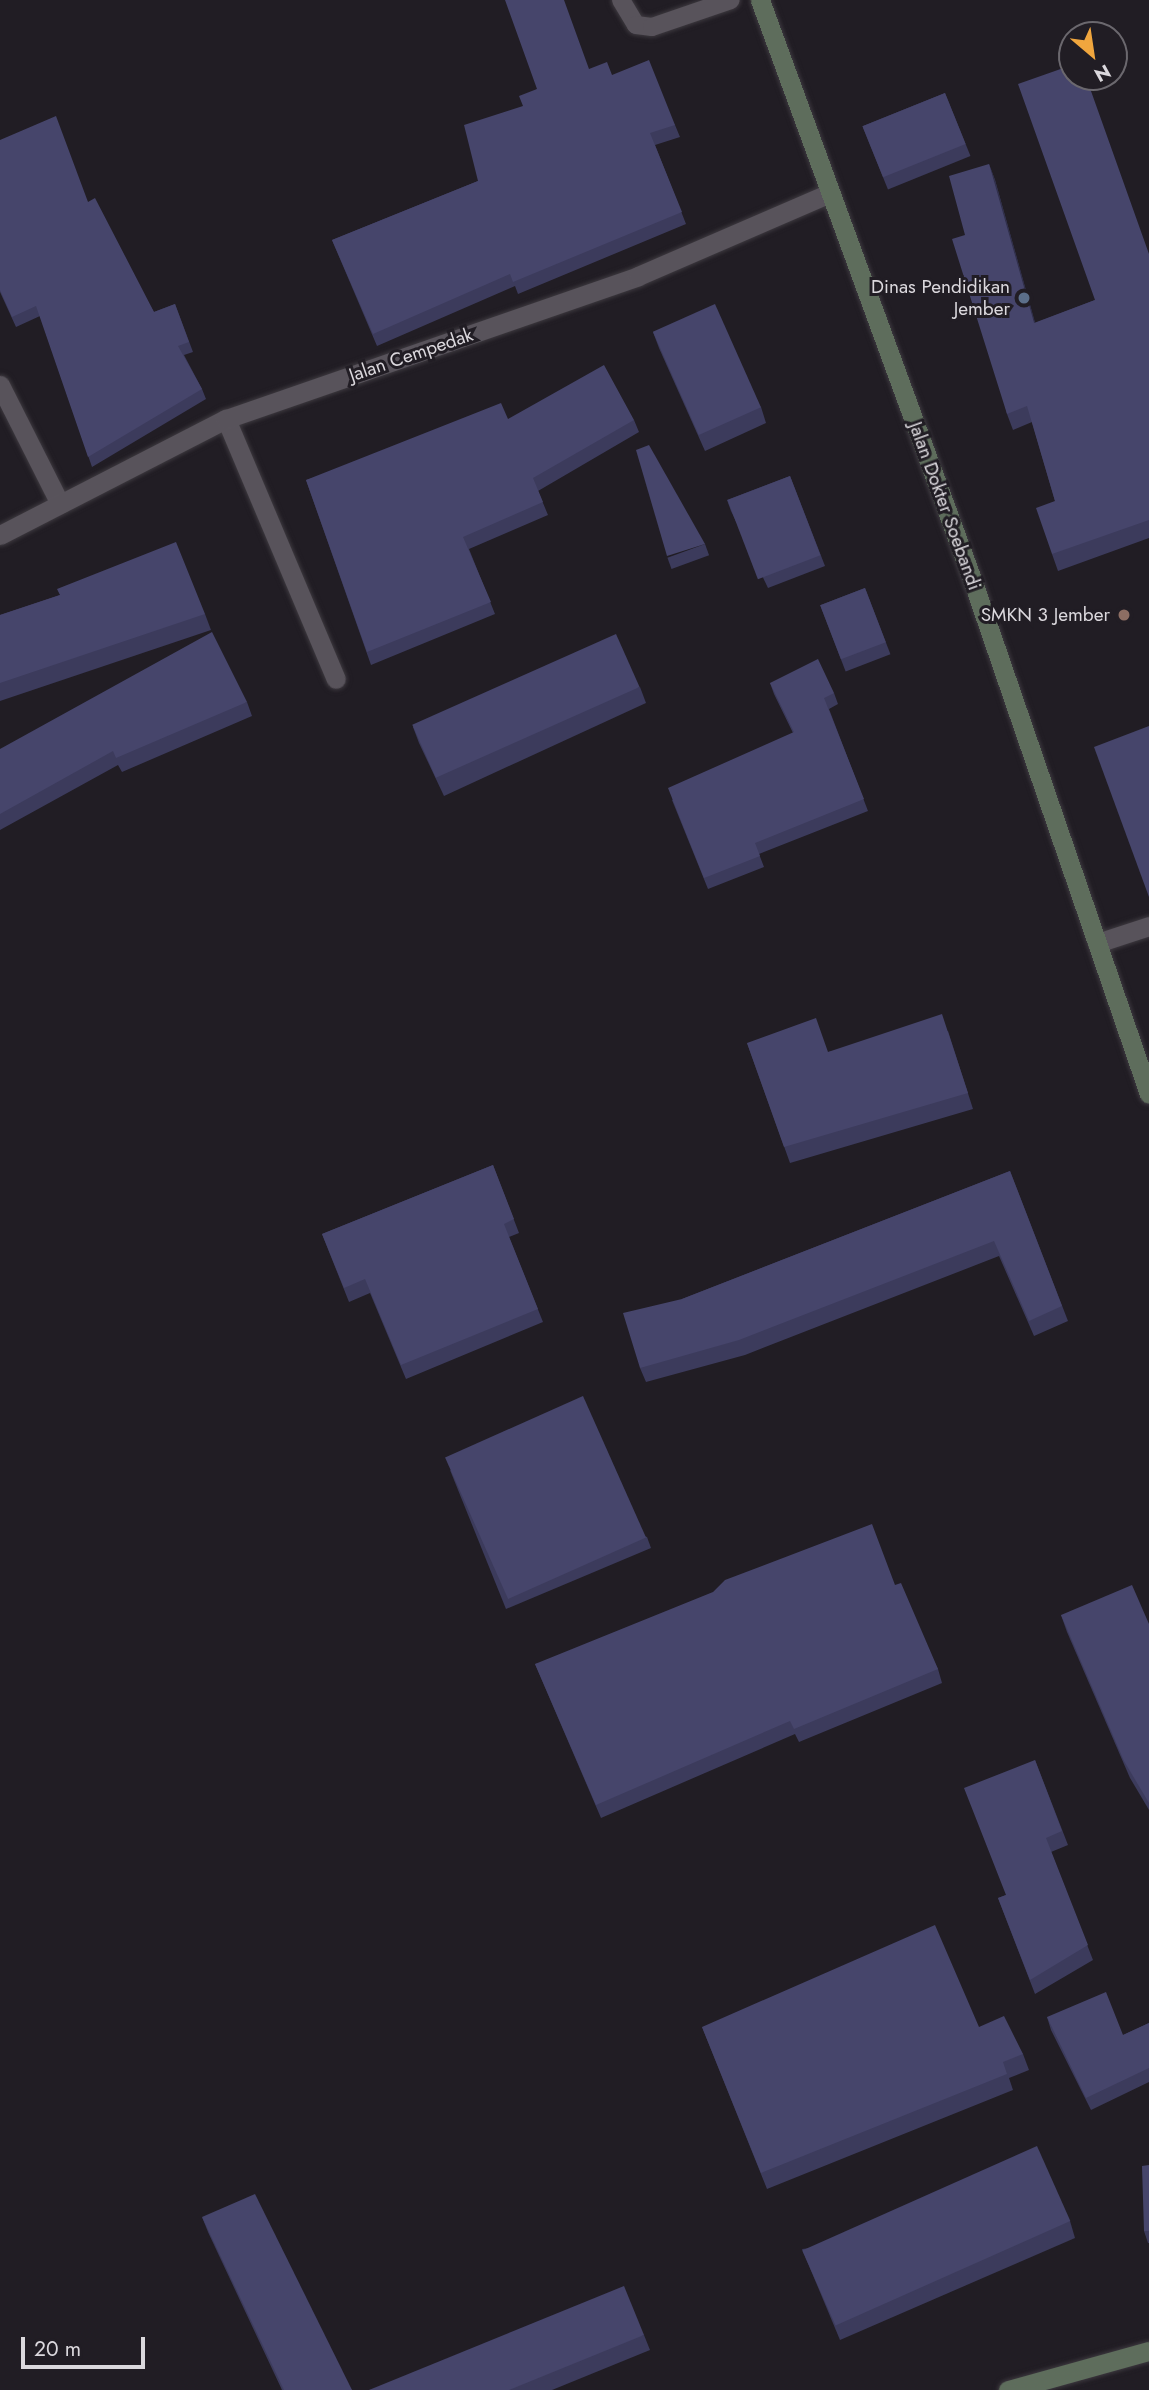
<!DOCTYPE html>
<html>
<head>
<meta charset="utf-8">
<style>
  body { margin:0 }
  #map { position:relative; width:1149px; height:2390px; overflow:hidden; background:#211d24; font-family:Jost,sans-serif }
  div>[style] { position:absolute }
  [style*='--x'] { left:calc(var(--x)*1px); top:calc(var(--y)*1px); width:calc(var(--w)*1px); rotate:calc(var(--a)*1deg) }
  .roads { filter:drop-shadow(0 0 2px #3d393f) drop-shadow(0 0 2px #3d393f) }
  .service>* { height:18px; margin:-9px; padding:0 9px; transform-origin:9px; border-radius:9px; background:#58535b }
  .minor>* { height:19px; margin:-9.5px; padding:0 9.5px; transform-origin:9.5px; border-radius:9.5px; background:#58535b }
  .secondary>* { height:19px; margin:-9.5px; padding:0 9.5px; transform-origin:9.5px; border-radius:9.5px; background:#5e6d5c }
  .wall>* { inset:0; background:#3c3b5c; transform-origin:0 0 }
  .shaded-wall>* { inset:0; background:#31304b }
  .building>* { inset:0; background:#46456b; transform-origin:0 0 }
  .dots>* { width:19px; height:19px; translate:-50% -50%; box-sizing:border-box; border:4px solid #211d24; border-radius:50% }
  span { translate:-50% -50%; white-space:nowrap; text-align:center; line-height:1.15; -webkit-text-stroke:6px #211d24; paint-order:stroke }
  .poi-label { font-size:19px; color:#dbd8dd }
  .right { translate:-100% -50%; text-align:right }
  .street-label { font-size:19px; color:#dbd8dd }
  .north { position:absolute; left:1058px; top:21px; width:70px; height:70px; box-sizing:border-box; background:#211d24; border:2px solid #6b686e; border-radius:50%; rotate:151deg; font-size:19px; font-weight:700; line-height:28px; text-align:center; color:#dbd8dd }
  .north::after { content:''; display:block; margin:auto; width:24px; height:32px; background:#f0a63e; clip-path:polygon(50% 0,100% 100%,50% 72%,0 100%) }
  .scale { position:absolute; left:21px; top:2337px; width:124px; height:32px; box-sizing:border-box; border:4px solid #dbd8dd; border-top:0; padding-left:9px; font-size:21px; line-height:24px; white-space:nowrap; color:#dbd8dd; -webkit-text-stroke:5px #211d24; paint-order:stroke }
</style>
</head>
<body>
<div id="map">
  <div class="roads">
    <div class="service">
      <div style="--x:621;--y:0;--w:29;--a:59"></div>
      <div style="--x:636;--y:25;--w:16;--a:7"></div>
      <div style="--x:652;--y:27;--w:83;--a:-18.9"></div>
    </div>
    <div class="minor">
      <div style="--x:0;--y:385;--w:133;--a:63.2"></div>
      <div style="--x:226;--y:419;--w:282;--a:67.1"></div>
      <div style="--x:0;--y:535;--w:254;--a:-27.2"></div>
      <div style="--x:226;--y:419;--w:436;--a:-19.1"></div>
      <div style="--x:638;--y:276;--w:209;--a:-23.4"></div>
      <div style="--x:1097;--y:943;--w:55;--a:-18.1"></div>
    </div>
    <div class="secondary">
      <div style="--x:760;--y:0;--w:620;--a:69.9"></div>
      <div style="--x:973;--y:582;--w:541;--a:71.03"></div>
      <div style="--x:1008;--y:2390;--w:146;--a:-15.5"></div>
    </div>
  </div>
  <div class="wall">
    <div style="clip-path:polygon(589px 69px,612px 75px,675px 125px,680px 137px,655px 145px,686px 224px,518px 294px,515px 286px,377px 346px,332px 240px,478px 181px,523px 106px,537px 89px)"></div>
    <div style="left:945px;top:93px;width:68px;height:89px;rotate:68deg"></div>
    <div style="clip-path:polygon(0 140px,88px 202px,154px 312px,175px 304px,193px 352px,184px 355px,202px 389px,206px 399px,92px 467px,40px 316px,16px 327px,0 292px)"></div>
    <div style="clip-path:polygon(989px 164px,995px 180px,1035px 323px,1095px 300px,1149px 254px,1149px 538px,1058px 571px,1052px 554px,1055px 501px,1032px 422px,1013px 430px,1007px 414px,965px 235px)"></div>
    <div style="clip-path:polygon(653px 332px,761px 407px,766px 423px,705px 451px,659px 348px)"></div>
    <div style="clip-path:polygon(508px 419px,634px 420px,639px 432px,538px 491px,548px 515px,469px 549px,495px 614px,371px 665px,306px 480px)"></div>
    <div style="clip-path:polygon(790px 476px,825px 566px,768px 588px,731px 511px,727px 500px)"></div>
    <div style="left:705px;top:544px;width:12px;height:40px;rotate:70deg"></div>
    <div style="left:865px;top:588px;width:71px;height:48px;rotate:69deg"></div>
    <div style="clip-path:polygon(60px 595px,205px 614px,211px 630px,0 701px,0 615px)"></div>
    <div style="clip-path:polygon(770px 683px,834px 693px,838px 704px,829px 709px,868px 811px,759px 854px,764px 867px,708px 889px,672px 800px,793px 733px,774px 694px)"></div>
    <div style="clip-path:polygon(640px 687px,646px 703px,444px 796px,419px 743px,413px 727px)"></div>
    <div style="clip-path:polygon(247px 702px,252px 716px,122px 772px,118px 765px,0 830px,0 749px)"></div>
    <div style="clip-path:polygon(948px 1031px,973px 1109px,790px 1163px,747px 1043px,828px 1052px)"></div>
    <div style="clip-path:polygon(493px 1165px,519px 1233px,509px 1237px,543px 1322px,406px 1379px,370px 1293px,349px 1302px,322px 1234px)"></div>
    <div style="clip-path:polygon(1010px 1171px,1068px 1321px,1034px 1336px,999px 1256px,745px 1355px,646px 1382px,640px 1368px,682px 1299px)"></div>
    <div style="clip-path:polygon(450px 1470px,647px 1537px,651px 1548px,506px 1609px)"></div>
    <div style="clip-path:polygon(895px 1585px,938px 1669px,942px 1683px,799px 1742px,795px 1734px,601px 1818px,535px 1664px)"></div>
    <div style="clip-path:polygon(1061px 1615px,1149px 1624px,1149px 1810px,1130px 1778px,1067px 1632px)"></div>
    <div style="clip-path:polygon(1035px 1760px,1068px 1845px,1051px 1852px,1093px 1960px,1035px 1994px,998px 1898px,1006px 1895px)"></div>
    <div style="clip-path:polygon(1047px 2017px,1123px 2035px,1149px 2023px,1149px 2082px,1091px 2110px,1051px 2030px)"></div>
    <div style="clip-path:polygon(702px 2027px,979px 2027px,1023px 2054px,1029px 2070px,1009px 2078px,1013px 2090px,767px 2189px)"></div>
    <div style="clip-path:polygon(1149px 2165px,1149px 2243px,1148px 2243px,1144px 2231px)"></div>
    <div style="clip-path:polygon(202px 2217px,352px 2390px,282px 2390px,208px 2232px)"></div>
    <div style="clip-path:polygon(1070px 2221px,1075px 2238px,840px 2340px,802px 2249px)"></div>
    <div style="clip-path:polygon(644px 2335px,650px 2350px,552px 2390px,369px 2390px)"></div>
  </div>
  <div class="shaded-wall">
    <div style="clip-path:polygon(989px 164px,995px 180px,1040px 340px,1034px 323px)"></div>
  </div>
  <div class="building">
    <div style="clip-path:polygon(505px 0,564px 0,589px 69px,607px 62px,612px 75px,649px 60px,675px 125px,650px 133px,682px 212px,513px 282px,510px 274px,373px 334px,332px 240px,478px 181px,464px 125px,523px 106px,519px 96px,537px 89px)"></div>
    <div style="clip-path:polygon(1072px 65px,1072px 77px,1086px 77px,1149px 254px,1149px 520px,1052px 554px,1036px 508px,1055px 501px,1027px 406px,1007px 414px,952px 239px,965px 235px,949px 176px,989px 164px,1034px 323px,1095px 300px,1018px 84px)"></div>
    <div style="left:945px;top:93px;width:55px;height:89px;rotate:68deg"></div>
    <div style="clip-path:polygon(56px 116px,88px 202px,95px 198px,154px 312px,175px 304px,189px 342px,178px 346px,202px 389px,88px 457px,36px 306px,12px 317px,0 290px,0 140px)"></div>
    <div style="left:715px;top:304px;width:113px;height:68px;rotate:66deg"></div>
    <div style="clip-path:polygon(604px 365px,634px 420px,533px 478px,543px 502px,463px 537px,491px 602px,367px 652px,306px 480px,501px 403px,508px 419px)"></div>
    <div style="clip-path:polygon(649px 445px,705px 544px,667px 556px,636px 450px)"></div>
    <div style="left:790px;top:476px;width:85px;height:67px;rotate:69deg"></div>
    <div style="clip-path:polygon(176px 542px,205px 614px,0 683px,0 615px,60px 595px,57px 589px)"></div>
    <div style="left:865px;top:588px;width:58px;height:48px;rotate:69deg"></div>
    <div style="clip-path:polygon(212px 632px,247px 702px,116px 758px,113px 751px,0 814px,0 749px)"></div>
    <div style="left:616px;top:634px;width:58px;height:223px;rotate:66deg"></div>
    <div style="clip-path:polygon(818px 659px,834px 693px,824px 698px,864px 799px,755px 843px,760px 856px,704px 878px,668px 788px,794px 732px,770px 683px)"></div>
    <div style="clip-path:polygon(1149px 726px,1149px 897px,1094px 747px)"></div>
    <div style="clip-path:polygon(942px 1014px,968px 1093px,784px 1147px,747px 1043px,816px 1018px,828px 1052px)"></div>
    <div style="clip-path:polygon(493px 1165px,514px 1219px,504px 1224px,538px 1309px,401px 1365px,365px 1279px,344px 1288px,322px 1234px)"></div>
    <div style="clip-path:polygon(1010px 1171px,1062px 1306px,1029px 1321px,994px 1241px,739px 1340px,640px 1368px,623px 1313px,682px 1299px)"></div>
    <div style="left:583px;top:1396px;width:155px;height:151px;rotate:66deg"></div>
    <div style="clip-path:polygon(872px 1524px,895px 1585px,901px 1583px,938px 1669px,794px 1729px,790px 1721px,596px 1805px,535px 1664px,713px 1592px,725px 1580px)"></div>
    <div style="clip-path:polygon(1132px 1585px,1149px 1624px,1149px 1803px,1124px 1761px,1061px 1615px)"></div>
    <div style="clip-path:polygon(1035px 1760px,1062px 1831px,1046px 1838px,1088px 1945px,1030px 1980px,998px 1898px,1006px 1895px,964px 1788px)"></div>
    <div style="clip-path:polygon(935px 1925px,979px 2027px,1004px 2016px,1023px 2054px,1003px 2062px,1007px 2074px,761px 2173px,702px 2027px)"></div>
    <div style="clip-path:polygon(1106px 1992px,1123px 2035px,1149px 2023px,1149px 2068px,1086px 2098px,1047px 2017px)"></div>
    <div style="left:1037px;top:2146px;width:82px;height:257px;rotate:66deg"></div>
    <div style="clip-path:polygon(1149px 2165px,1149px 2231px,1144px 2231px,1142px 2166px)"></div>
    <div style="clip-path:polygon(255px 2194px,352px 2390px,284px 2390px,202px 2217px)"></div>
    <div style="clip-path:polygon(624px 2286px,644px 2335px,509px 2390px,369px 2390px)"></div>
  </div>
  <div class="dots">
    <div style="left:1024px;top:298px;background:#5c6f8a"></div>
    <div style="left:1124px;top:615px;background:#8d6e63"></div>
  </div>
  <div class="poi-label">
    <span class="right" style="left:1010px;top:298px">Dinas Pendidikan<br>Jember</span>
    <span class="right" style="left:1110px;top:615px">SMKN 3 Jember</span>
  </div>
  <div class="street-label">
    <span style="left:411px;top:355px;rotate:-19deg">Jalan Cempedak</span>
    <span style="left:945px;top:506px;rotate:70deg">Jalan Dokter Soebandi</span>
  </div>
  <div class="north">N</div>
  <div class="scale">20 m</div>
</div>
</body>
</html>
